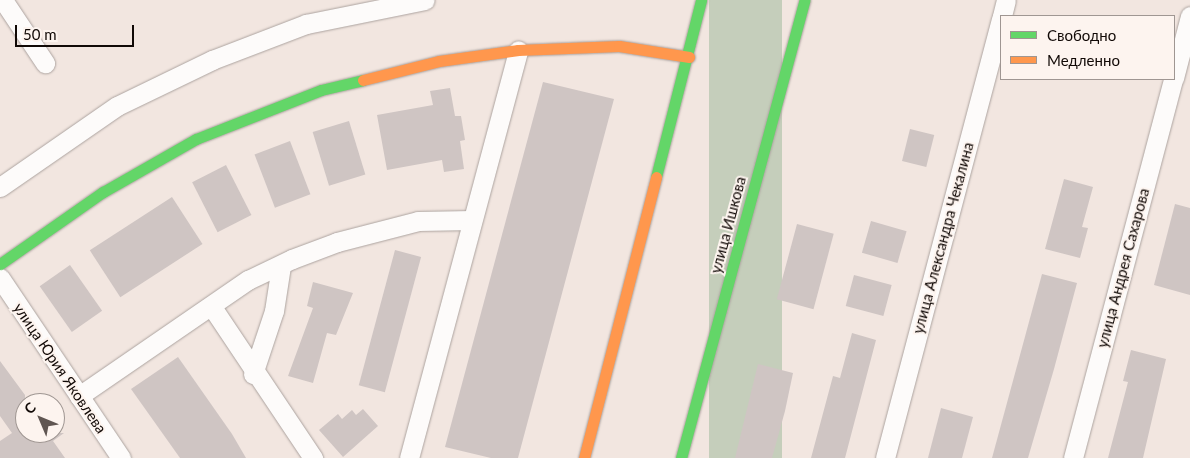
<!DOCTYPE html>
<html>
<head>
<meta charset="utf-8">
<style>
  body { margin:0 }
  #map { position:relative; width:1190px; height:458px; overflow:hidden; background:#f2e6e0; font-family:Lato,sans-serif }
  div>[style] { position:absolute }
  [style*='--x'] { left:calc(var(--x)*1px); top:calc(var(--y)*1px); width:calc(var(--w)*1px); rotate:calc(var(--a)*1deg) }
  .forest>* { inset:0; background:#c5cebb; transform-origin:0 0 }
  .building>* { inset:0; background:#cfc5c3; transform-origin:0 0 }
  .roads { filter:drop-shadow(0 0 1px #aca39f) drop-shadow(0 0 1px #aca39f) }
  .street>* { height:19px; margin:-9.5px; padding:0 9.5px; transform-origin:9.5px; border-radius:9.5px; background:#fdfbfa }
  .fast>* { height:11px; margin:-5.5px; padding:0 5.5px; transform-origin:5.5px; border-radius:5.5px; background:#63d668 }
  .slow>* { height:11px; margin:-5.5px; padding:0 5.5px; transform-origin:5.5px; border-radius:5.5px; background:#ff974d }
  span { translate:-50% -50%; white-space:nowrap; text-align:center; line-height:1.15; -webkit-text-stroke:4px #fdf4ef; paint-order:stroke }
  .street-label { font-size:15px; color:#110906 }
  .legend { position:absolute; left:1000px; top:15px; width:175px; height:65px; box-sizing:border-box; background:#fdf4ef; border:1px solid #9f9692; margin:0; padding:6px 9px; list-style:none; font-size:15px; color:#110906 }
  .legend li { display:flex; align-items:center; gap:10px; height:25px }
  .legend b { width:25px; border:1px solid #9f9692 }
  .north { position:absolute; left:15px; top:393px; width:50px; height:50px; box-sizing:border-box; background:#fdf4ef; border:1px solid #9f9692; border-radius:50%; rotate:315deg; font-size:14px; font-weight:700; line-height:20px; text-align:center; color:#110906 }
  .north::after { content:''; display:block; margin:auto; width:18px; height:22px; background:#605652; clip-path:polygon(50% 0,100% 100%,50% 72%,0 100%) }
  .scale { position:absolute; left:15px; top:25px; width:119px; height:22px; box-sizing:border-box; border:2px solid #110906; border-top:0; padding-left:6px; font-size:15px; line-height:18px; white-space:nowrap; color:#110906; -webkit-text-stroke:4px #fdf4ef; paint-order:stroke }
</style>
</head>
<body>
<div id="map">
  <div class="forest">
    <div style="left:709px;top:0;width:73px;height:473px"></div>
  </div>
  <div class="building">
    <div style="clip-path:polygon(543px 82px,614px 99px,518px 458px,491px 458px,445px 447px)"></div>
    <div style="clip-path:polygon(450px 88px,455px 116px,461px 116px,465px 140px,460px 141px,464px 169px,444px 172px,442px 160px,387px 170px,377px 115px,433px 105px,430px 91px)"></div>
    <div style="left:349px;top:121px;width:56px;height:38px;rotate:73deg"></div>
    <div style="left:910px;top:129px;width:25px;height:33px;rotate:14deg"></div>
    <div style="left:290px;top:141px;width:57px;height:38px;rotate:69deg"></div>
    <div style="left:226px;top:165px;width:56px;height:38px;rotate:63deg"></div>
    <div style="clip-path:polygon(1064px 179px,1093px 187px,1082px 227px,1088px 228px,1080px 258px,1045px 249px)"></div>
    <div style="left:172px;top:197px;width:56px;height:98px;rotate:57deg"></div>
    <div style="clip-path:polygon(1175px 204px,1190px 208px,1190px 295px,1154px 285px)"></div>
    <div style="left:871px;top:221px;width:37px;height:33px;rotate:16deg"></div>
    <div style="left:797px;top:224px;width:38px;height:78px;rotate:15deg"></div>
    <div style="left:395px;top:250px;width:27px;height:140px;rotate:15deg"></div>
    <div style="left:70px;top:265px;width:56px;height:37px;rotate:55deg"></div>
    <div style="clip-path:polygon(1042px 274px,1077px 283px,1054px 369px,1028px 458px,992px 458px)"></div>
    <div style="left:854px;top:275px;width:39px;height:32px;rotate:15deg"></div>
    <div style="clip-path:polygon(313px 282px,353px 293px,336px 335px,327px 333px,313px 383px,288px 376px,313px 308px,307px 306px)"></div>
    <div style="clip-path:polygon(852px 333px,876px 340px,845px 458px,811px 458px,833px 376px,840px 378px)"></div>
    <div style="clip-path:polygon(1131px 350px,1166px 359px,1143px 458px,1108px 458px,1128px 382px,1123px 381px)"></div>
    <div style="clip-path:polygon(178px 357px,232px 434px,246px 458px,180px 458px,131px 389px)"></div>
    <div style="clip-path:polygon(0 361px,25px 395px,25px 433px,64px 433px,53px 441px,65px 458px,0 458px,0 441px,12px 433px,0 416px)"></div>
    <div style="clip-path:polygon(758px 364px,793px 373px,785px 411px,772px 458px,735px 458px)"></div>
    <div style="clip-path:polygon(941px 408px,973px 417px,962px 458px,928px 458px)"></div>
    <div style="clip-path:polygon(363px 409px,378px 426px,343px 457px,319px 430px,338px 414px,342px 419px,352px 410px,356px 415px)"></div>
  </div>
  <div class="roads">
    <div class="street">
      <div style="--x:3;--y:0;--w:76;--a:56.3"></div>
      <div style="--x:1002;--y:16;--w:16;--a:-76"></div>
      <div style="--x:1174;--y:78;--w:64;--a:-75.5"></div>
      <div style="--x:0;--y:187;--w:142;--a:-34.7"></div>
      <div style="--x:117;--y:106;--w:106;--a:-25.8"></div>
      <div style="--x:212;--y:60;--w:101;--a:-21"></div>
      <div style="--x:306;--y:24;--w:121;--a:-11.4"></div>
      <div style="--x:0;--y:278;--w:217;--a:56.1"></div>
      <div style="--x:212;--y:307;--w:182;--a:56.2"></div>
      <div style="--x:253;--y:374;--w:66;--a:-71.6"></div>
      <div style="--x:274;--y:311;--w:46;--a:-81.2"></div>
      <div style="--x:79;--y:396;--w:205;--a:-34.5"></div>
      <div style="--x:248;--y:280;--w:49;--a:-25.5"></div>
      <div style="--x:292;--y:259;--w:48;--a:-20.7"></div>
      <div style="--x:337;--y:242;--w:84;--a:-14.5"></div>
      <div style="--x:418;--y:221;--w:54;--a:-1.1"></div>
      <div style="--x:409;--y:458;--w:422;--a:-75"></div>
      <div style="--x:885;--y:458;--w:454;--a:-75.2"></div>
      <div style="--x:1073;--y:458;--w:392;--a:-75.2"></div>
    </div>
    <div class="fast">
      <div style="--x:656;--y:177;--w:183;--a:-75.7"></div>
      <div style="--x:0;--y:264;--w:126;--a:-35"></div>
      <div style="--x:103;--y:192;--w:107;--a:-29.7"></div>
      <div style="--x:196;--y:139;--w:134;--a:-21.4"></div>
      <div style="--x:321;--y:90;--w:43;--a:-13.4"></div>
      <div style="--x:681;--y:458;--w:474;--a:-74.9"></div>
    </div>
    <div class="slow">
      <div style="--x:363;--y:80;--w:78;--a:-14"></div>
      <div style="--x:439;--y:61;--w:80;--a:-7.9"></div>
      <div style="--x:518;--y:50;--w:101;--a:-2.3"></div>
      <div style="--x:619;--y:46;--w:71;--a:8.9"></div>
      <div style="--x:584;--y:458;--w:290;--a:-75.6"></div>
    </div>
  </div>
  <div class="street-label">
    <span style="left:728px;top:225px;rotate:-75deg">улица Ишкова</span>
    <span style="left:943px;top:238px;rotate:-75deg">улица Александра Чекалина</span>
    <span style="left:1123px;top:268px;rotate:-75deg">улица Андрея Сахарова</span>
    <span style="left:60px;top:368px;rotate:56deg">улица Юрия Яковлева</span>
  </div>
  <ul class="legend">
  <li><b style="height:6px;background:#63d668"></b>Свободно</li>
  <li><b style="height:6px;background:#ff974d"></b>Медленно</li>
  </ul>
  <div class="north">С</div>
  <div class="scale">50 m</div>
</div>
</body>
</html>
